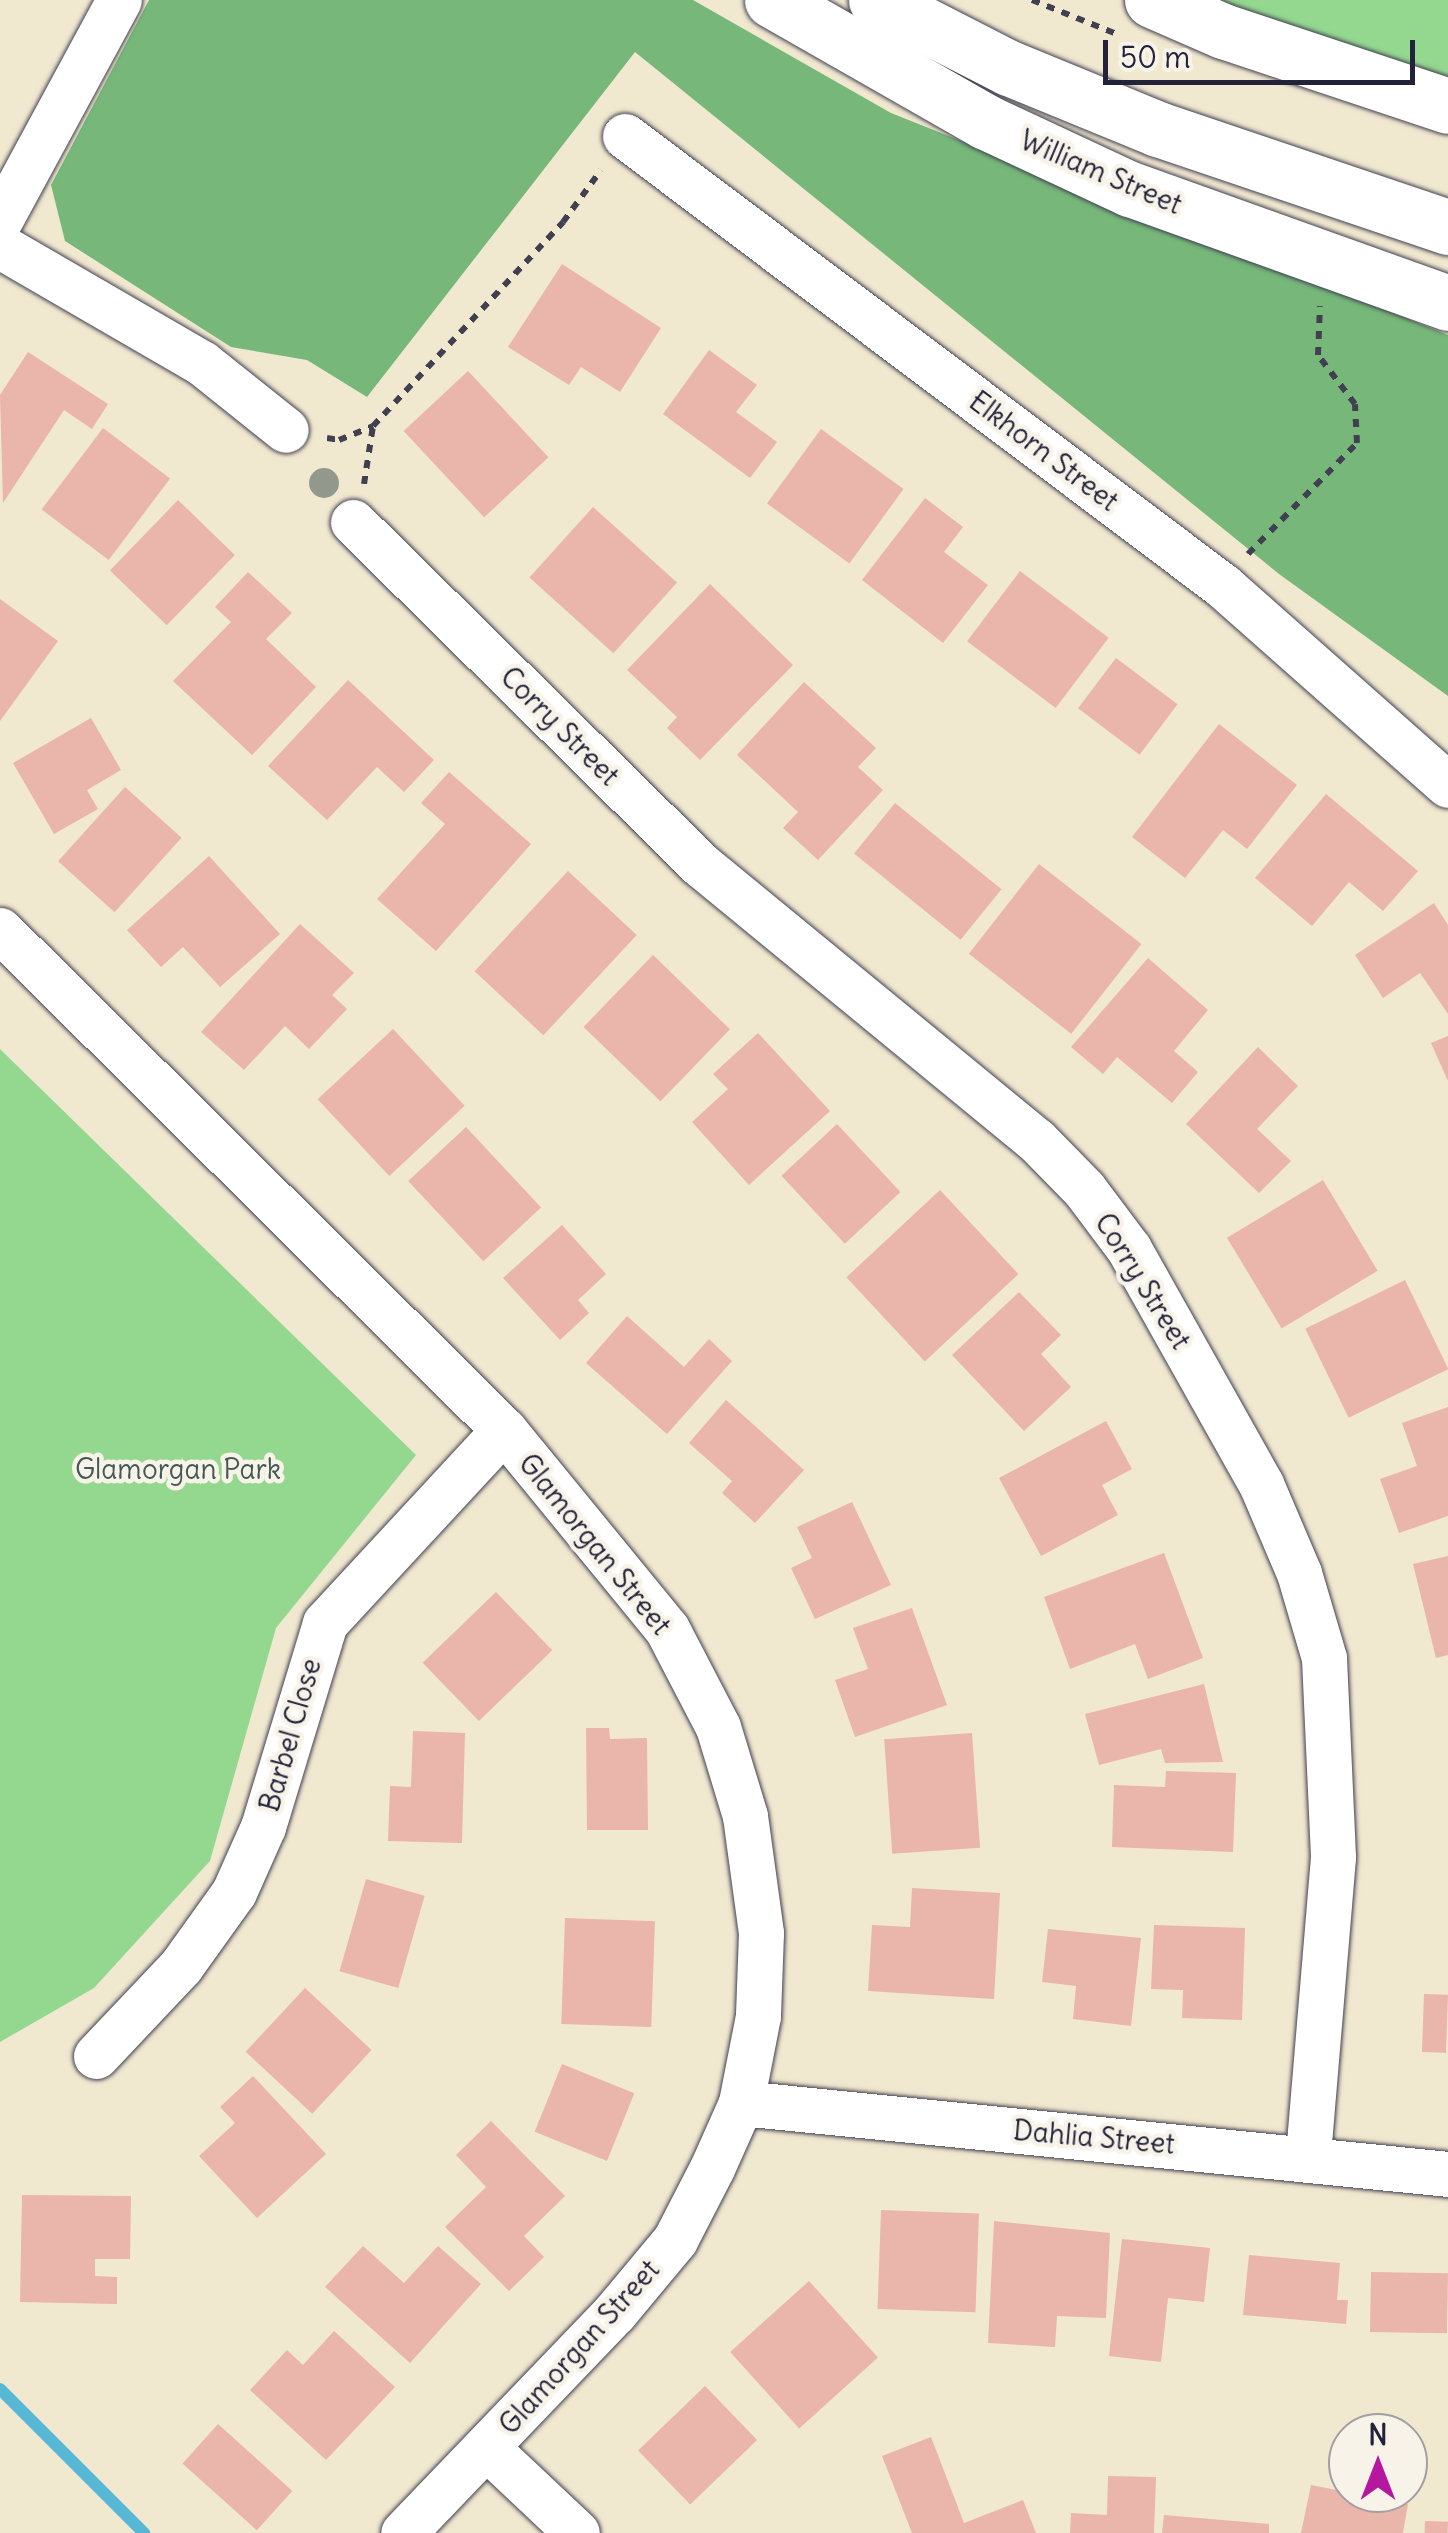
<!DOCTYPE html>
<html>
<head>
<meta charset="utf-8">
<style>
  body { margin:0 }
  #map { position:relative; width:1448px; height:2533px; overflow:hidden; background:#f1e8d0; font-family:Delius,sans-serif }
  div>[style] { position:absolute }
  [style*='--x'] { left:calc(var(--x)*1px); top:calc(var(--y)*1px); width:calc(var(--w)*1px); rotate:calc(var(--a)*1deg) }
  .green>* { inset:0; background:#94d890 }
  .forest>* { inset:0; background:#77b87a }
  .stream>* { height:12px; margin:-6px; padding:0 6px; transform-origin:6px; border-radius:6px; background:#57b8d5 }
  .building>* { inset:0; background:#eab5aa; transform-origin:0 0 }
  .path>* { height:6px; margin-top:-3px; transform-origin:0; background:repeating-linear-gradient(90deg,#414051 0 8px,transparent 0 16px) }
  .roads { filter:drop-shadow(0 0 2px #414051) drop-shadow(0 0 2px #414051) }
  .street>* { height:45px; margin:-22.5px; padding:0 22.5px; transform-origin:22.5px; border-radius:22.5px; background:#fff }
  .primary>* { height:55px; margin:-27.5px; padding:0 27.5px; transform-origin:27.5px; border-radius:27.5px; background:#fff }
  .highway>* { height:55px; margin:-27.5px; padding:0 27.5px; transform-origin:27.5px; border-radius:27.5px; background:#fff }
  .trees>* { width:30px; height:30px; margin:-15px; border-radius:50%; background:#92998c }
  span { translate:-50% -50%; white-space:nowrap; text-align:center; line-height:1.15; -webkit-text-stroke:9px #f7f3e8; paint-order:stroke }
  .street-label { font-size:28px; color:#22223b }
  .park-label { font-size:28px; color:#445954 }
  .north { position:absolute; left:1328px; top:2413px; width:100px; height:100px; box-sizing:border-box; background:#f7f3e8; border:2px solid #a29fa3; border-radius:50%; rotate:0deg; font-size:28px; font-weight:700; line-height:40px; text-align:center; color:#22223b }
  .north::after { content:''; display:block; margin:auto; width:35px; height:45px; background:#b5179e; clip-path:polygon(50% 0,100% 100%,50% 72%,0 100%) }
  .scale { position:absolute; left:1103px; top:40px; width:312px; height:45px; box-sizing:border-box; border:5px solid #22223b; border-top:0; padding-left:12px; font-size:30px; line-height:35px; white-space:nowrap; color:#22223b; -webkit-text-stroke:8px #f7f3e8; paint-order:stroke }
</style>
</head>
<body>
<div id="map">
  <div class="green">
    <div style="clip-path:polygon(1201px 0,1448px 0,1448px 83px)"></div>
    <div style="clip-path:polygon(0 1049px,416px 1455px,276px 1628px,210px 1861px,94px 1988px,0 2042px)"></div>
  </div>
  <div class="forest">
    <div style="clip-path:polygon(149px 0,693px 0,891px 113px,1448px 335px,1448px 696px,1279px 574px,635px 52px,367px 397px,307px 360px,231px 347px,65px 241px,51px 185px)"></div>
  </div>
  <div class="stream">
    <div style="--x:0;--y:2389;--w:204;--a:45"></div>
  </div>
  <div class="building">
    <div style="clip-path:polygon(562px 264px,661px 328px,620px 392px,581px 367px,569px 385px,508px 347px)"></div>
    <div style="clip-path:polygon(709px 350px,757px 385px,736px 412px,777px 442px,750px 478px,663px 414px)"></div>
    <div style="clip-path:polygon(28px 352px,108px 404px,92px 429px,64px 410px,3px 503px,0 395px)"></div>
    <div style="left:468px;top:371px;width:118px;height:88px;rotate:47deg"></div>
    <div style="left:103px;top:428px;width:84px;height:102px;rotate:37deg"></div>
    <div style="left:821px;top:429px;width:102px;height:92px;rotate:36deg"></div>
    <div style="clip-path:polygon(925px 498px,963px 527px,944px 552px,988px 585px,943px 643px,862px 580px)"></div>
    <div style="left:178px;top:500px;width:79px;height:98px;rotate:44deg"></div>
    <div style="left:593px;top:507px;width:113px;height:95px;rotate:42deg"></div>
    <div style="left:1020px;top:571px;width:111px;height:88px;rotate:37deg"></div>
    <div style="clip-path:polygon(248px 572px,292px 613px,266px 639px,316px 687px,252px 755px,173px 681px,231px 622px,215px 607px)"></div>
    <div style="clip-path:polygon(710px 584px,793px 665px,700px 760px,667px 728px,677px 717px,627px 670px)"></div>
    <div style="clip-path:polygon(0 599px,58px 641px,0 721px)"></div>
    <div style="left:1116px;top:658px;width:77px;height:63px;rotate:37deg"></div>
    <div style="clip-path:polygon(348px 680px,434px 760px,404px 792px,377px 767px,327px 820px,268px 766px)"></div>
    <div style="clip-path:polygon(804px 682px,876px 748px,858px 767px,883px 790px,818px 860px,783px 828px,798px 812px,737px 755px)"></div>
    <div style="clip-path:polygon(91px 718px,121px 770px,87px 790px,98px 809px,54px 834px,13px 763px)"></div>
    <div style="clip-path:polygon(1219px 724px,1297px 785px,1247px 849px,1223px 830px,1185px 878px,1132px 837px)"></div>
    <div style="clip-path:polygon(449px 772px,531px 844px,436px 951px,377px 899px,445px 824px,421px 803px)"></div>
    <div style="left:125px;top:787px;width:76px;height:100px;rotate:42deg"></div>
    <div style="clip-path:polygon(1326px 794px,1418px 871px,1383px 911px,1349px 882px,1312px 926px,1255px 878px)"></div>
    <div style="left:895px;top:803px;width:137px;height:65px;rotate:39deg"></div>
    <div style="clip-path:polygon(209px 856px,280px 934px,220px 987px,183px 947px,161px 967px,127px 930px)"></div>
    <div style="left:1039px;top:864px;width:130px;height:114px;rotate:38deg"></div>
    <div style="left:568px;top:871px;width:94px;height:137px;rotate:43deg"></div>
    <div style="clip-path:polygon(1434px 903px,1448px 925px,1448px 1014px,1420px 973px,1383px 998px,1355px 955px)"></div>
    <div style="clip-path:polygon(300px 924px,354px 973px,332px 995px,347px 1009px,309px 1049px,285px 1026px,244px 1070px,201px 1032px)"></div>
    <div style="left:653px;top:955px;width:107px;height:100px;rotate:44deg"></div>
    <div style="clip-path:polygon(1148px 958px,1208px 1010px,1174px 1051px,1198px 1072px,1172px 1103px,1117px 1057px,1103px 1074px,1071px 1047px)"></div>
    <div style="left:393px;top:1029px;width:105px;height:103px;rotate:47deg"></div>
    <div style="clip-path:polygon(758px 1033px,830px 1111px,749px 1185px,692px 1122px,728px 1089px,713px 1074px)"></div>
    <div style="clip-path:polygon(1448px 1036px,1448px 1081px,1431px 1043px)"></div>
    <div style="clip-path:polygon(1258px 1047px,1298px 1086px,1257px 1129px,1291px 1161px,1259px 1193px,1186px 1124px)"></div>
    <div style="left:837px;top:1124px;width:93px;height:76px;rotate:47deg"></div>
    <div style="left:466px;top:1127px;width:110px;height:79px;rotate:47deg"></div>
    <div style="left:1323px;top:1180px;width:106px;height:112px;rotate:59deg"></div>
    <div style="left:940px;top:1190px;width:115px;height:128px;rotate:47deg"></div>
    <div style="clip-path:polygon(562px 1225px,606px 1274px,578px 1300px,589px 1313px,560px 1340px,503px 1278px)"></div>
    <div style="left:1405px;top:1280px;width:99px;height:111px;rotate:64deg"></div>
    <div style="clip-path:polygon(1019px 1292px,1061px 1335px,1041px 1354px,1071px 1387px,1024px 1431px,952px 1355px)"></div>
    <div style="clip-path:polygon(627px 1316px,684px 1367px,709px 1339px,732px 1361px,667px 1434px,586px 1363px)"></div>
    <div style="clip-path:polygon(726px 1400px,804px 1470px,755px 1523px,722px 1493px,732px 1481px,689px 1443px)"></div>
    <div style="clip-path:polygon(1448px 1407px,1448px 1516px,1399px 1533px,1380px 1479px,1417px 1466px,1402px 1423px)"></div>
    <div style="clip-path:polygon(1106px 1421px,1132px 1469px,1102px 1485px,1118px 1515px,1041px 1556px,999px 1478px)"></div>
    <div style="clip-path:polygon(852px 1502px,891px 1585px,815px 1619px,791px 1568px,812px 1558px,797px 1527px)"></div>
    <div style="clip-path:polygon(1164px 1553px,1203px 1658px,1148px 1679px,1135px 1644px,1070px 1669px,1044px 1597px)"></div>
    <div style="clip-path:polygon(1448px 1556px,1448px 1655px,1436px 1658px,1413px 1564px)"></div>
    <div style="left:496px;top:1592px;width:81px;height:102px;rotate:46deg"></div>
    <div style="clip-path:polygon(912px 1608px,947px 1705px,855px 1737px,835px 1680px,868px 1669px,853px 1628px)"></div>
    <div style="clip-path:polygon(1204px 1684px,1223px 1762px,1165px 1763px,1161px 1749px,1099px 1765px,1085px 1714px)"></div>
    <div style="clip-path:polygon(586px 1728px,609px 1728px,610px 1739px,647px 1738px,648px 1830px,587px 1830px)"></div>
    <div style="clip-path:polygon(413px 1731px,465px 1733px,462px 1843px,388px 1841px,390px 1786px,411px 1787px)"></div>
    <div style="left:972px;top:1733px;width:115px;height:88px;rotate:86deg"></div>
    <div style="clip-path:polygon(1166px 1771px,1236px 1773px,1233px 1852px,1112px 1847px,1114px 1785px,1165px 1787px)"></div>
    <div style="left:366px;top:1879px;width:61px;height:96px;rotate:16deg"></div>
    <div style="clip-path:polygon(912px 1888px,1000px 1893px,994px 1999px,868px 1991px,872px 1925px,910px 1927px)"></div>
    <div style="left:565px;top:1918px;width:90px;height:106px;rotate:2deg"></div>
    <div style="clip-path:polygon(1154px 1925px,1245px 1928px,1242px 2020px,1182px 2018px,1183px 1990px,1151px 1989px)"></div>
    <div style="clip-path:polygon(1048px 1929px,1141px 1938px,1131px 2026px,1073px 2019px,1076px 1986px,1042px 1982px)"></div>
    <div style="left:305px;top:1988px;width:91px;height:87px;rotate:43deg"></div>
    <div style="left:1424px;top:1994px;width:24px;height:58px;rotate:2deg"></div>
    <div style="left:562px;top:2064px;width:78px;height:73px;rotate:22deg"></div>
    <div style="clip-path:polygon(253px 2076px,326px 2154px,257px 2218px,199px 2156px,235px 2123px,220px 2107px)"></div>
    <div style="clip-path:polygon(491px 2121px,565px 2196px,524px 2236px,544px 2257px,509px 2291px,445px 2227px,486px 2187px,456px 2155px)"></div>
    <div style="clip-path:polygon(22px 2195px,131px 2196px,130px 2259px,95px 2259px,95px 2276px,117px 2277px,117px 2304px,20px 2302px)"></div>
    <div style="left:881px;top:2210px;width:98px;height:99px;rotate:2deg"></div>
    <div style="clip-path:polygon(994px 2221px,1110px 2233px,1106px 2318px,1057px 2316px,1055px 2347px,988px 2343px)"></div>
    <div style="clip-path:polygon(1122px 2239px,1210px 2248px,1204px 2302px,1168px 2298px,1161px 2362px,1109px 2356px)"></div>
    <div style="clip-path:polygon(363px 2246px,404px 2283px,438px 2246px,481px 2284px,410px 2363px,325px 2287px)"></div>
    <div style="clip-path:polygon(1249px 2255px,1340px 2263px,1337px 2300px,1348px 2300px,1346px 2324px,1243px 2315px)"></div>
    <div style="left:1371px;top:2272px;width:77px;height:60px;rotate:1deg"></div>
    <div style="left:809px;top:2281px;width:103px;height:106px;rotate:48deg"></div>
    <div style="clip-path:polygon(334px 2331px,395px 2387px,326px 2460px,250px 2390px,287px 2350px,303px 2365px)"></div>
    <div style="left:705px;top:2386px;width:75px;height:93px;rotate:46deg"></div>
    <div style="left:218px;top:2424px;width:100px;height:53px;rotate:42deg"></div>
    <div style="clip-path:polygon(931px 2437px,964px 2523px,1023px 2500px,1036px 2533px,912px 2533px,882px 2456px)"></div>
    <div style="clip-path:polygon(1108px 2476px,1156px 2477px,1154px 2533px,1070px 2533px,1071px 2513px,1107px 2515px)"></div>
    <div style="clip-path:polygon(1311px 2485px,1408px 2504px,1403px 2533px,1301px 2533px)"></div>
    <div style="clip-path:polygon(1164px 2515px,1269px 2524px,1269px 2533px,1162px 2533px)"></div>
    <div style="left:1425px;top:2521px;width:23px;height:12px;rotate:2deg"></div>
  </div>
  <div class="path">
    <div style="--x:1032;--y:0;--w:94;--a:21.9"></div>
    <div style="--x:327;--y:438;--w:12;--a:9"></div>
    <div style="--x:339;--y:440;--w:37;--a:-22"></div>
    <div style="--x:373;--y:426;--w:279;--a:-47"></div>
    <div style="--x:563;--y:222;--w:64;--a:-53.8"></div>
    <div style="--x:364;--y:484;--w:59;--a:-81.2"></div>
    <div style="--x:1248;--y:554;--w:156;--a:-45.5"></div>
    <div style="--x:1357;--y:443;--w:39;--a:-93"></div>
    <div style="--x:1355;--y:404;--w:61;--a:-127.1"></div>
    <div style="--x:1318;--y:355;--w:49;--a:-87.7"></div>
  </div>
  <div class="roads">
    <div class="street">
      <div style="--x:625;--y:136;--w:748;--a:36.96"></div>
      <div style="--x:1223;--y:586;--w:300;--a:41.5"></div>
      <div style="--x:0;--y:220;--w:250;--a:-61.6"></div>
      <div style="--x:0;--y:246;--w:233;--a:30.1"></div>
      <div style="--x:202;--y:363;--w:107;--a:38.6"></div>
      <div style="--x:353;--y:522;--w:490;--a:44.6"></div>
      <div style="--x:702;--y:866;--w:432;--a:39.4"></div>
      <div style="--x:1036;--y:1140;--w:69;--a:45.6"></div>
      <div style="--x:1084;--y:1189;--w:75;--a:53.1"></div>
      <div style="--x:1129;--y:1249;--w:270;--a:60.7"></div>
      <div style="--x:1261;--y:1484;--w:97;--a:66.9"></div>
      <div style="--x:1299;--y:1573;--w:89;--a:73.6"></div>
      <div style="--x:1324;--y:1658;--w:199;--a:87.4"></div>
      <div style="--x:1333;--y:1857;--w:301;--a:94.8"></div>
      <div style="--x:0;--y:930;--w:710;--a:44.77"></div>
      <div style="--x:504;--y:1430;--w:257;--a:50.7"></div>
      <div style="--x:667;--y:1629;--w:110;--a:62.5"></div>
      <div style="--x:718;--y:1727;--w:93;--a:73.1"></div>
      <div style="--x:745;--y:1816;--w:118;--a:82.2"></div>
      <div style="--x:761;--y:1933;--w:83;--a:92.1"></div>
      <div style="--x:758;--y:2016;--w:89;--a:101.1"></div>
      <div style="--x:741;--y:2103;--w:71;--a:114"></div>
      <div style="--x:712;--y:2168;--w:81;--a:117.2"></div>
      <div style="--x:675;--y:2240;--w:94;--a:129.8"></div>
      <div style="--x:615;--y:2312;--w:306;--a:133.8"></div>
      <div style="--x:96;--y:2056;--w:124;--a:-46.6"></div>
      <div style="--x:181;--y:1966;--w:91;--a:-54.4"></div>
      <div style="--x:234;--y:1892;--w:71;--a:-66"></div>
      <div style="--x:263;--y:1827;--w:213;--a:-73.1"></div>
      <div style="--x:325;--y:1623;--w:263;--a:-47.2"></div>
      <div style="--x:741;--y:2103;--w:711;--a:5.73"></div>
      <div style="--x:488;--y:2449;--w:122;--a:43.3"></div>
    </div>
    <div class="primary">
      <div style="--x:772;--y:0;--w:246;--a:29.7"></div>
      <div style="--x:986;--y:122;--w:159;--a:25"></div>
      <div style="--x:1130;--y:189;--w:338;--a:19.7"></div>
      <div style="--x:876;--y:0;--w:149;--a:27.1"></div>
      <div style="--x:1009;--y:68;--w:161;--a:22.3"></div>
      <div style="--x:1158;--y:129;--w:306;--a:18.7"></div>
    </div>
    <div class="highway">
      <div style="--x:1152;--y:0;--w:77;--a:23.6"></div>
      <div style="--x:1223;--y:31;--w:237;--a:18.4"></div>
    </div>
  </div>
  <div class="trees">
    <div style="left:324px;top:483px"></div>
  </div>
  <div class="street-label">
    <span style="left:1101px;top:172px;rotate:23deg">William Street</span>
    <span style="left:1044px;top:451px;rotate:37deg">Elkhorn Street</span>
    <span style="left:560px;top:726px;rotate:45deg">Corry Street</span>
    <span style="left:1143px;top:1281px;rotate:58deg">Corry Street</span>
    <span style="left:595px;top:1544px;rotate:51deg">Glamorgan Street</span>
    <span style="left:290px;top:1735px;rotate:-74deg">Barbel Close</span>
    <span style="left:1094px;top:2137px;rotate:5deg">Dahlia Street</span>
    <span style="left:579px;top:2347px;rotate:-48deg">Glamorgan Street</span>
  </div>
  <div class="park-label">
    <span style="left:178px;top:1469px">Glamorgan Park</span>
  </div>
  <div class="north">N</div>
  <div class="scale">50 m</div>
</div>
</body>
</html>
